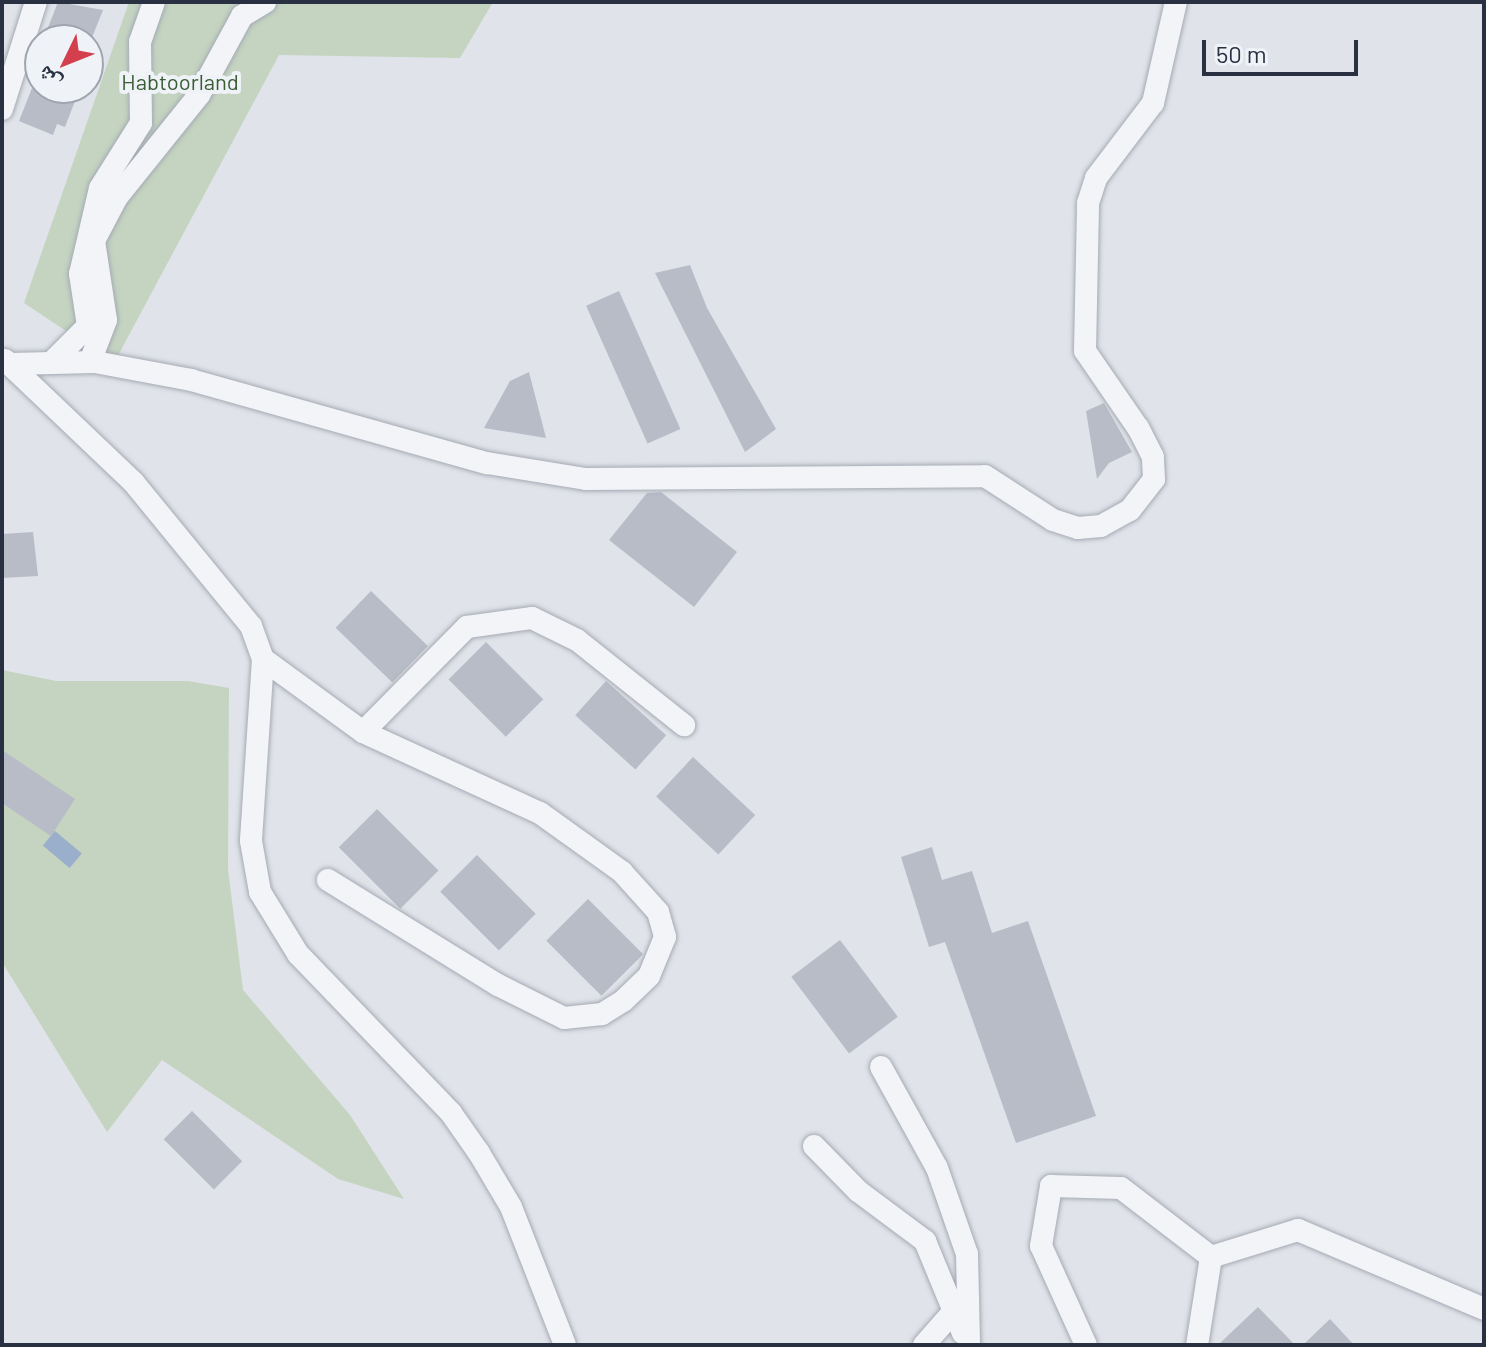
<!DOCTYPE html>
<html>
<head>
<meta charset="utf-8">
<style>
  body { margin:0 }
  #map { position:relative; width:1486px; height:1347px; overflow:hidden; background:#e0e3e9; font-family:Barlow,"Noto Naskh Arabic",sans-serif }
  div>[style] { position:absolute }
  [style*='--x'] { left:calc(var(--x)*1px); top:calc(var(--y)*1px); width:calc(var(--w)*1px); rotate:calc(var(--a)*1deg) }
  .green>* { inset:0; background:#c4d4c0 }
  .water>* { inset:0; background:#99afcb; transform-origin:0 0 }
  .building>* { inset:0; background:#b7bcc7; transform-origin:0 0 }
  .roads { filter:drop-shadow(0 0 2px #a5aab4) drop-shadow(0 0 2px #a5aab4) }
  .minor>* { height:22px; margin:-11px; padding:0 11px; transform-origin:11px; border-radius:11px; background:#f3f4f8 }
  span { translate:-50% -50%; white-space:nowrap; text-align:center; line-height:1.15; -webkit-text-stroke:8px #eff2f7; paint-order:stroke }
  .park-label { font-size:22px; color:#3a5e34 }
  .frame { position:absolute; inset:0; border:4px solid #283042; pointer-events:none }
  .north { position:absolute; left:24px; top:24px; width:80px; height:80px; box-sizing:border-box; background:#eff2f7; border:2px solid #9fa4af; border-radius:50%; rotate:227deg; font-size:22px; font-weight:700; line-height:32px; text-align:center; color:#283042 }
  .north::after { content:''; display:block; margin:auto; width:28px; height:36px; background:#d43f4e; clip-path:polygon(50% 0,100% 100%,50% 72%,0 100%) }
  .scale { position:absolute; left:1202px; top:40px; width:156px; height:36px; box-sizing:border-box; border:4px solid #283042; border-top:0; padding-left:10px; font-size:24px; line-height:28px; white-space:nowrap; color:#283042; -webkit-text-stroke:6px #eff2f7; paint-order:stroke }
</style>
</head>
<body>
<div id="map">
  <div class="green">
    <div style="clip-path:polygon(129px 2px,493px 2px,460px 58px,279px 55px,114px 363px,24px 303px)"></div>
    <div style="clip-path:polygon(2px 670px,56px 681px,188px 681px,229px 688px,228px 869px,243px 990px,350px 1115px,404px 1199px,338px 1179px,162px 1060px,107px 1132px,2px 962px)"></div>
  </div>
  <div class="water">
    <div style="left:55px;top:831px;width:35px;height:19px;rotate:40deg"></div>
  </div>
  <div class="building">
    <div style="clip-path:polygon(58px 2px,103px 10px,91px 40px,43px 40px)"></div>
    <div style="clip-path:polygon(32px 88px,80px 88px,65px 127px,57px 124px,53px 135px,19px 121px)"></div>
    <div style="clip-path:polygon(690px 265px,707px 308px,776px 429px,745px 452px,655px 273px)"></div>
    <div style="left:619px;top:291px;width:151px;height:36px;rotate:66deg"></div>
    <div style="clip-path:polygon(529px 372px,546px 438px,484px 428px,510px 381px)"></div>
    <div style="clip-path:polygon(1104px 403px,1132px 452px,1109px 463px,1097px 479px,1086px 411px)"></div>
    <div style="clip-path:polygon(661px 492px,737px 552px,694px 607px,609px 540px,647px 493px)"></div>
    <div style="clip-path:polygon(33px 532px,38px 576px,2px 578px,2px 534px)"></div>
    <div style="left:371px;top:591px;width:79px;height:51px;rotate:44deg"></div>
    <div style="left:486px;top:642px;width:81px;height:53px;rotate:45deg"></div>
    <div style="left:606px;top:681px;width:81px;height:46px;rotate:42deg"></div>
    <div style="clip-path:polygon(2px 750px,75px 799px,51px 836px,2px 803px)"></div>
    <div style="left:693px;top:757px;width:85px;height:54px;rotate:43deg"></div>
    <div style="left:377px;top:809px;width:87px;height:54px;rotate:45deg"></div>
    <div style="clip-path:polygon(932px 847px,942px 880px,972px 871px,992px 933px,1028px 921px,1096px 1116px,1016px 1143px,945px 942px,929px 947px,901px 857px)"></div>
    <div style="left:477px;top:855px;width:83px;height:52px;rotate:45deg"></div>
    <div style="left:588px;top:899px;width:78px;height:59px;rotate:45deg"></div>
    <div style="left:840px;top:940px;width:96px;height:61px;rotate:53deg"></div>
    <div style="left:192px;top:1111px;width:71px;height:40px;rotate:45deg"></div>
    <div style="clip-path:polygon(1258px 1307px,1295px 1345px,1218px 1345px)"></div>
    <div style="clip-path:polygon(1330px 1319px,1354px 1345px,1303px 1345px)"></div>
  </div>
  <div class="roads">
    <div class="minor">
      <div style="--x:2;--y:109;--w:112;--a:-72.4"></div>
      <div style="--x:5;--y:360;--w:178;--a:43.6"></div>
      <div style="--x:134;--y:483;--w:185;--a:50.7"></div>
      <div style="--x:251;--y:626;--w:35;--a:70"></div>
      <div style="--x:263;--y:659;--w:182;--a:93.8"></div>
      <div style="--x:251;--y:841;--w:52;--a:80"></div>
      <div style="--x:260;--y:892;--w:73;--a:58.5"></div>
      <div style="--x:298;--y:954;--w:221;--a:46.1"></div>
      <div style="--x:451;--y:1113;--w:49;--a:55"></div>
      <div style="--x:479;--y:1153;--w:63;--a:59.3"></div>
      <div style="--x:511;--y:1207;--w:148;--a:68.6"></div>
      <div style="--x:53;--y:361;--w:49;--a:-45"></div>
      <div style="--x:88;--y:326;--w:53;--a:-98.7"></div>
      <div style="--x:80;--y:274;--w:88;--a:-76.9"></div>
      <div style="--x:100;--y:188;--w:77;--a:-57.8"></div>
      <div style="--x:141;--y:123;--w:81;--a:-90.7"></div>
      <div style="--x:140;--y:42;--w:42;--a:-70.7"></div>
      <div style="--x:90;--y:362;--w:45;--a:-69.1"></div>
      <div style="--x:106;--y:320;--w:80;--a:-98.6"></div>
      <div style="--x:94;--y:241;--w:50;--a:-62.4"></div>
      <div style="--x:117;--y:197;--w:131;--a:-51.2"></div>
      <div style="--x:199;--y:95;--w:90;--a:-61.4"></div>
      <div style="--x:242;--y:16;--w:27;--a:-31"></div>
      <div style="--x:10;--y:364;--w:85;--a:-1.3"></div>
      <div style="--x:95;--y:362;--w:98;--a:10.6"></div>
      <div style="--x:191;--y:380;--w:307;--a:15.7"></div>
      <div style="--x:487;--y:463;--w:100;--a:9.2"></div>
      <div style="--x:586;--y:479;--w:399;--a:-0.4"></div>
      <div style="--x:985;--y:476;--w:81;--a:32.9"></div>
      <div style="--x:1053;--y:520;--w:26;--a:18"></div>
      <div style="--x:1078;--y:528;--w:23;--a:-5"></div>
      <div style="--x:1101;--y:526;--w:33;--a:-29"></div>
      <div style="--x:1130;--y:510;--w:39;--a:-52"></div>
      <div style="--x:1154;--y:479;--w:22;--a:-93"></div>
      <div style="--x:1153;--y:457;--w:33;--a:-117"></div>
      <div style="--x:1138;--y:428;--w:93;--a:-124.5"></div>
      <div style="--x:1085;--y:351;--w:148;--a:-88.8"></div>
      <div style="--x:1088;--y:203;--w:26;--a:-72"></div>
      <div style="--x:1096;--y:178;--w:94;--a:-52.8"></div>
      <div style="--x:1153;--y:103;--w:104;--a:-77.2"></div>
      <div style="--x:263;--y:659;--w:124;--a:36.1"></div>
      <div style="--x:363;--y:732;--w:195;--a:24.6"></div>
      <div style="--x:540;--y:813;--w:101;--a:35.7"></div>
      <div style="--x:622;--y:872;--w:54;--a:48"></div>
      <div style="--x:658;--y:912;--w:26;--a:74"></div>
      <div style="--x:665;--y:937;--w:42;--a:112.3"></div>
      <div style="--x:649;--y:976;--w:36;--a:136"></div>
      <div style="--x:623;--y:1001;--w:25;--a:148"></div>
      <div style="--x:602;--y:1014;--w:38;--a:174"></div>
      <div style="--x:564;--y:1018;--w:74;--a:-153.4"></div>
      <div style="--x:498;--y:985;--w:200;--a:-148.3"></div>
      <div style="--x:363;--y:732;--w:148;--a:-45.3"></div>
      <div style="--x:467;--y:627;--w:66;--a:-7.9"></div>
      <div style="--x:532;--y:618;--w:50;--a:26.1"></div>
      <div style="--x:577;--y:640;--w:137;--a:38.5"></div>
      <div style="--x:881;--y:1067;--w:115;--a:61"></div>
      <div style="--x:937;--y:1168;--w:91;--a:70.8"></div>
      <div style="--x:967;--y:1254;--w:91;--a:88.7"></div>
      <div style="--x:814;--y:1146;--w:63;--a:45.6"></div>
      <div style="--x:858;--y:1191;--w:84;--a:36.7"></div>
      <div style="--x:925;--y:1241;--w:100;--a:67.6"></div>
      <div style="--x:1211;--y:1257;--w:91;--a:-17.2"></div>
      <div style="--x:1298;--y:1230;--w:202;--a:23"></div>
      <div style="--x:924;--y:1345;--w:45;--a:-48.6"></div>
      <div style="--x:1086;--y:1345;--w:109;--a:-114.4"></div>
      <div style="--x:1041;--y:1246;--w:61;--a:-80.5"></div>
      <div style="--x:1051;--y:1186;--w:70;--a:1.6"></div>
      <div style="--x:1121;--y:1188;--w:113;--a:37.5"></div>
      <div style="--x:1211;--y:1257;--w:89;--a:99"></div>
    </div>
  </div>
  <div class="park-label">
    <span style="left:180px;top:82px">Habtoorland</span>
  </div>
  <div class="frame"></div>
  <div class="north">ش</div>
  <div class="scale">50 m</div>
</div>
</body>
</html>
